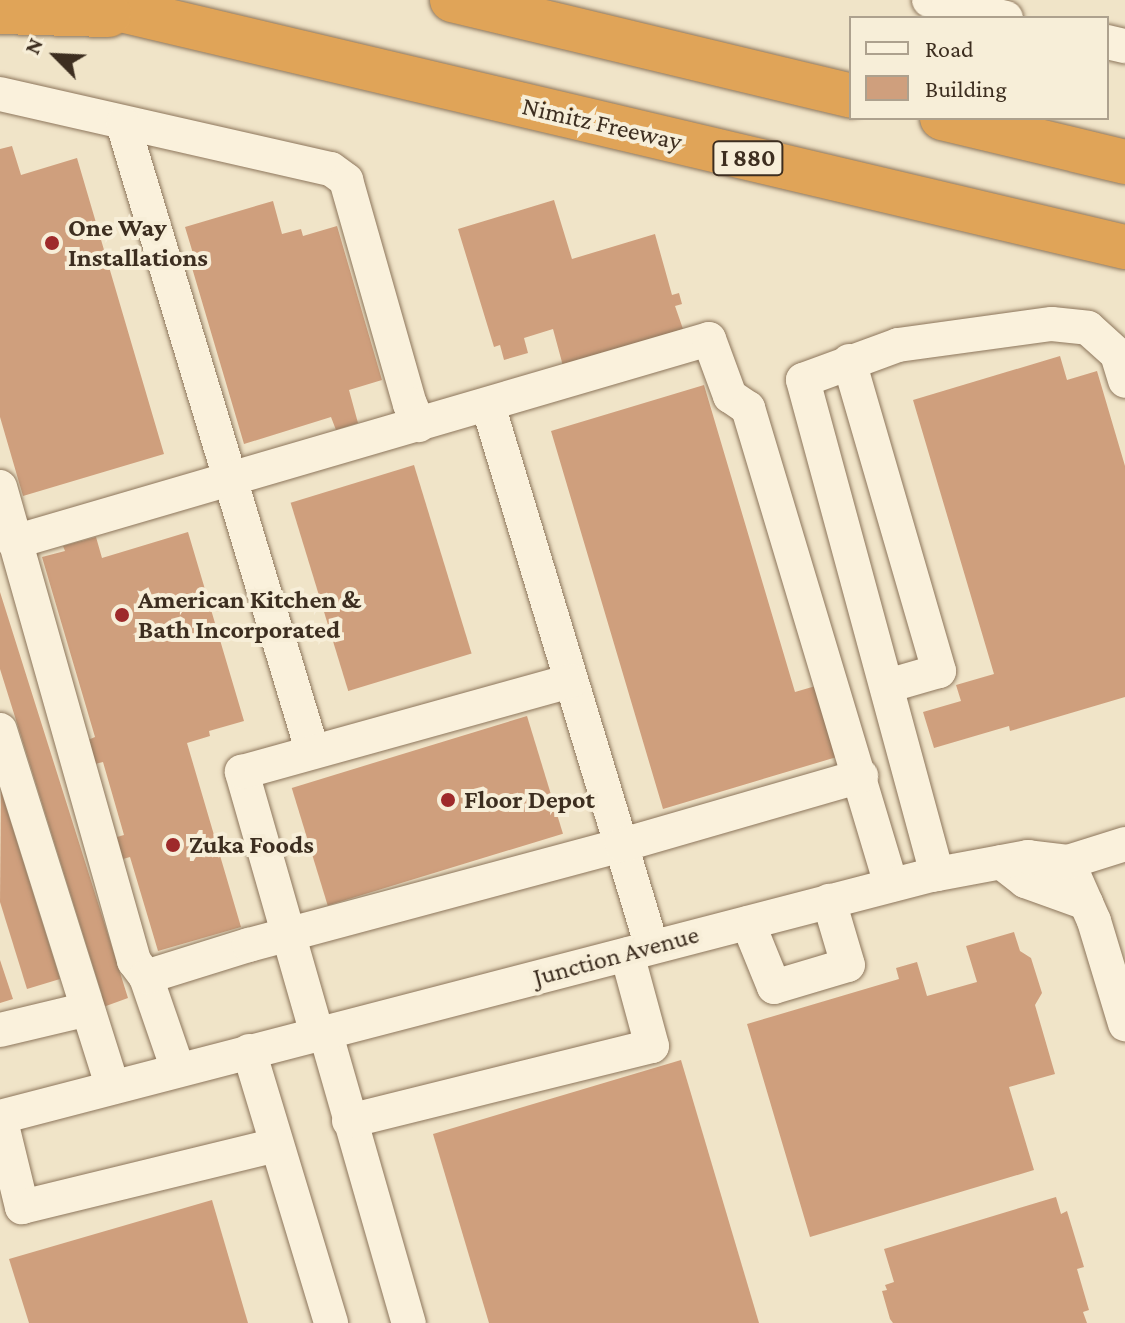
<!DOCTYPE html>
<html>
<head>
<meta charset="utf-8">
<style>
  body { margin:0 }
  #map { position:relative; width:1125px; height:1323px; overflow:hidden; background:#f0e4c8; font-family:"Crimson Pro",serif }
  div>[style] { position:absolute }
  [style*='--x'] { left:calc(var(--x)*1px); top:calc(var(--y)*1px); width:calc(var(--w)*1px); rotate:calc(var(--a)*1deg) }
  .building>* { inset:0; background:#cf9f7d; transform-origin:0 0 }
  .roads { filter:drop-shadow(0 0 2px #8d765c) drop-shadow(0 0 2px #8d765c) }
  .minor>* { height:34px; margin:-17px; padding:0 17px; transform-origin:17px; border-radius:17px; background:#faf1dc }
  .highway>* { height:44px; margin:-22px; padding:0 22px; transform-origin:22px; border-radius:22px; background:#e0a458 }
  .dots>* { width:22px; height:22px; translate:-50% -50%; box-sizing:border-box; border:4px solid #f7eed8; border-radius:50% }
  span { translate:-50% -50%; white-space:nowrap; text-align:center; line-height:1.15; -webkit-text-stroke:8px #f7eed8; paint-order:stroke }
  .shield-label span { padding:2px 6px; background:#f7eed8; border:2px solid; border-radius:6px; -webkit-text-stroke-width:0 }
  .shield-label { font-size:24px; color:#3d2e20; font-weight:700 }
  .street-label { font-size:26px; color:#3d2e20 }
  .poi-label { font-size:26px; color:#3d2e20; font-weight:700 }
  .left { translate:0 -50%; text-align:left }
  .legend { position:absolute; left:849px; top:16px; width:260px; height:104px; box-sizing:border-box; background:#f7eed8; border:2px solid #ada18e; margin:0; padding:10px 14px; list-style:none; font-size:24px; color:#3d2e20 }
  .legend li { display:flex; align-items:center; gap:16px; height:40px }
  .legend b { width:40px; border:2px solid #ada18e }
  .north { position:absolute; left:16px; top:16px; width:80px; height:80px; -webkit-text-stroke:6px #f7eed8; paint-order:stroke; rotate:294deg; font-size:22px; font-weight:700; line-height:32px; text-align:center; color:#3d2e20 }
  .north::after { content:''; display:block; margin:auto; width:28px; height:36px; background:#3d2e20; clip-path:polygon(50% 0,100% 100%,50% 72%,0 100%) }
</style>
</head>
<body>
<div id="map">
  <div class="building">
    <div style="clip-path:polygon(12px 146px,21px 175px,77px 158px,164px 454px,23px 496px,0 417px,0 149px)"></div>
    <div style="clip-path:polygon(554px 200px,572px 259px,655px 234px,672px 295px,679px 293px,682px 304px,675px 306px,683px 329px,563px 366px,553px 329px,524px 338px,528px 353px,504px 360px,500px 345px,494px 347px,458px 229px)"></div>
    <div style="clip-path:polygon(273px 201px,282px 234px,301px 229px,303px 236px,337px 226px,382px 380px,349px 390px,358px 423px,336px 430px,331px 417px,244px 444px,190px 261px,195px 260px,185px 227px)"></div>
    <div style="clip-path:polygon(1060px 356px,1067px 380px,1097px 371px,1125px 466px,1125px 697px,1010px 731px,1009px 726px,934px 748px,923px 712px,961px 701px,956px 685px,994px 674px,913px 400px)"></div>
    <div style="clip-path:polygon(704px 385px,795px 692px,819px 685px,840px 756px,663px 809px,551px 431px)"></div>
    <div style="left:414px;top:465px;width:197px;height:129px;rotate:73deg"></div>
    <div style="clip-path:polygon(188px 532px,244px 721px,209px 731px,210px 736px,187px 743px,241px 927px,158px 951px,130px 857px,123px 859px,117px 837px,124px 835px,103px 762px,95px 764px,88px 740px,95px 737px,42px 557px,65px 551px,63px 546px,96px 537px,102px 558px)"></div>
    <div style="clip-path:polygon(0 592px,128px 998px,106px 1006px,102px 1006px,99px 997px,102px 995px,0 669px)"></div>
    <div style="left:527px;top:716px;width:123px;height:246px;rotate:73deg"></div>
    <div style="clip-path:polygon(1px 791px,60px 979px,27px 989px,0 902px)"></div>
    <div style="clip-path:polygon(1014px 932px,1020px 951px,1031px 958px,1042px 993px,1035px 1005px,1055px 1074px,1009px 1087px,1034px 1170px,810px 1237px,747px 1024px,899px 979px,896px 968px,917px 962px,927px 996px,977px 982px,966px 946px)"></div>
    <div style="clip-path:polygon(0 960px,13px 999px,0 1003px)"></div>
    <div style="clip-path:polygon(681px 1060px,759px 1323px,489px 1323px,433px 1134px)"></div>
    <div style="clip-path:polygon(1056px 1197px,1061px 1214px,1067px 1211px,1084px 1267px,1077px 1269px,1089px 1310px,1083px 1312px,1087px 1323px,893px 1323px,890px 1319px,882px 1291px,887px 1290px,885px 1285px,894px 1282px,884px 1249px)"></div>
    <div style="clip-path:polygon(212px 1200px,248px 1323px,29px 1323px,9px 1259px)"></div>
  </div>
  <div class="roads">
    <div class="minor">
      <div style="--x:929;--y:0;--w:79;--a:13.2"></div>
      <div style="--x:1107;--y:42;--w:18;--a:13"></div>
      <div style="--x:0;--y:94;--w:339;--a:12.8"></div>
      <div style="--x:331;--y:169;--w:19;--a:36"></div>
      <div style="--x:346;--y:180;--w:233;--a:74.1"></div>
      <div style="--x:410;--y:404;--w:23;--a:67"></div>
      <div style="--x:123;--y:124;--w:654;--a:73.2"></div>
      <div style="--x:849;--y:361;--w:323;--a:73.8"></div>
      <div style="--x:939;--y:671;--w:54;--a:163.9"></div>
      <div style="--x:488;--y:405;--w:566;--a:73.17"></div>
      <div style="--x:0;--y:487;--w:493;--a:74.2"></div>
      <div style="--x:134;--y:961;--w:20;--a:53"></div>
      <div style="--x:146;--y:977;--w:98;--a:71"></div>
      <div style="--x:14;--y:542;--w:724;--a:-16.28"></div>
      <div style="--x:709;--y:339;--w:61;--a:69.8"></div>
      <div style="--x:730;--y:396;--w:22;--a:34"></div>
      <div style="--x:748;--y:408;--w:498;--a:73.3"></div>
      <div style="--x:0;--y:730;--w:373;--a:72.5"></div>
      <div style="--x:1001;--y:862;--w:31;--a:38"></div>
      <div style="--x:1025;--y:881;--w:65;--a:19.8"></div>
      <div style="--x:1068;--y:862;--w:64;--a:66.2"></div>
      <div style="--x:1094;--y:921;--w:108;--a:73.2"></div>
      <div style="--x:937;--y:874;--w:512;--a:-105.18"></div>
      <div style="--x:803;--y:380;--w:101;--a:-20.2"></div>
      <div style="--x:898;--y:345;--w:155;--a:-7.8"></div>
      <div style="--x:1052;--y:324;--w:36;--a:6"></div>
      <div style="--x:1088;--y:328;--w:39;--a:42"></div>
      <div style="--x:1117;--y:354;--w:28;--a:73"></div>
      <div style="--x:748;--y:923;--w:69;--a:67.9"></div>
      <div style="--x:774;--y:987;--w:77;--a:-16.6"></div>
      <div style="--x:848;--y:965;--w:67;--a:-106.5"></div>
      <div style="--x:146;--y:977;--w:108;--a:-17.3"></div>
      <div style="--x:249;--y:945;--w:386;--a:-15"></div>
      <div style="--x:622;--y:845;--w:249;--a:-16.1"></div>
      <div style="--x:0;--y:1030;--w:90;--a:-13.4"></div>
      <div style="--x:325;--y:1031;--w:304;--a:74"></div>
      <div style="--x:317;--y:1034;--w:273;--a:-106"></div>
      <div style="--x:242;--y:772;--w:341;--a:-15.5"></div>
      <div style="--x:249;--y:1051;--w:284;--a:73.2"></div>
      <div style="--x:0;--y:1117;--w:963;--a:-14.56"></div>
      <div style="--x:932;--y:875;--w:98;--a:-10.6"></div>
      <div style="--x:1028;--y:857;--w:40;--a:7.1"></div>
      <div style="--x:1068;--y:862;--w:60;--a:-17.5"></div>
      <div style="--x:0;--y:1117;--w:93;--a:76.3"></div>
      <div style="--x:22;--y:1207;--w:262;--a:-13.7"></div>
      <div style="--x:349;--y:1121;--w:312;--a:-13.9"></div>
      <div style="--x:652;--y:1046;--w:95;--a:-105.2"></div>
    </div>
    <div class="highway">
      <div style="--x:79;--y:0;--w:1075;--a:13.29"></div>
      <div style="--x:452;--y:0;--w:410;--a:13.5"></div>
      <div style="--x:0;--y:12;--w:109;--a:1.6"></div>
      <div style="--x:942;--y:118;--w:188;--a:13.5"></div>
    </div>
  </div>
  <div class="dots">
    <div style="left:52px;top:243px;background:#9e2a2b"></div>
    <div style="left:122px;top:615px;background:#9e2a2b"></div>
    <div style="left:448px;top:800px;background:#9e2a2b"></div>
    <div style="left:173px;top:845px;background:#9e2a2b"></div>
  </div>
  <div class="shield-label">
    <span style="left:748px;top:158px">I 880</span>
  </div>
  <div class="street-label">
    <span style="left:602px;top:124px;rotate:13deg">Nimitz Freeway</span>
    <span style="left:616px;top:956px;rotate:-15deg">Junction Avenue</span>
  </div>
  <div class="poi-label">
    <span class="left" style="left:68px;top:243px">One Way<br>Installations</span>
    <span class="left" style="left:138px;top:615px">American Kitchen &amp;<br>Bath Incorporated</span>
    <span class="left" style="left:464px;top:800px">Floor Depot</span>
    <span class="left" style="left:189px;top:845px">Zuka Foods</span>
  </div>
  <ul class="legend">
  <li><b style="height:10px;background:#faf1dc"></b>Road</li>
  <li><b style="height:22px;background:#cf9f7d"></b>Building</li>
  </ul>
  <div class="north">N</div>
</div>
</body>
</html>
